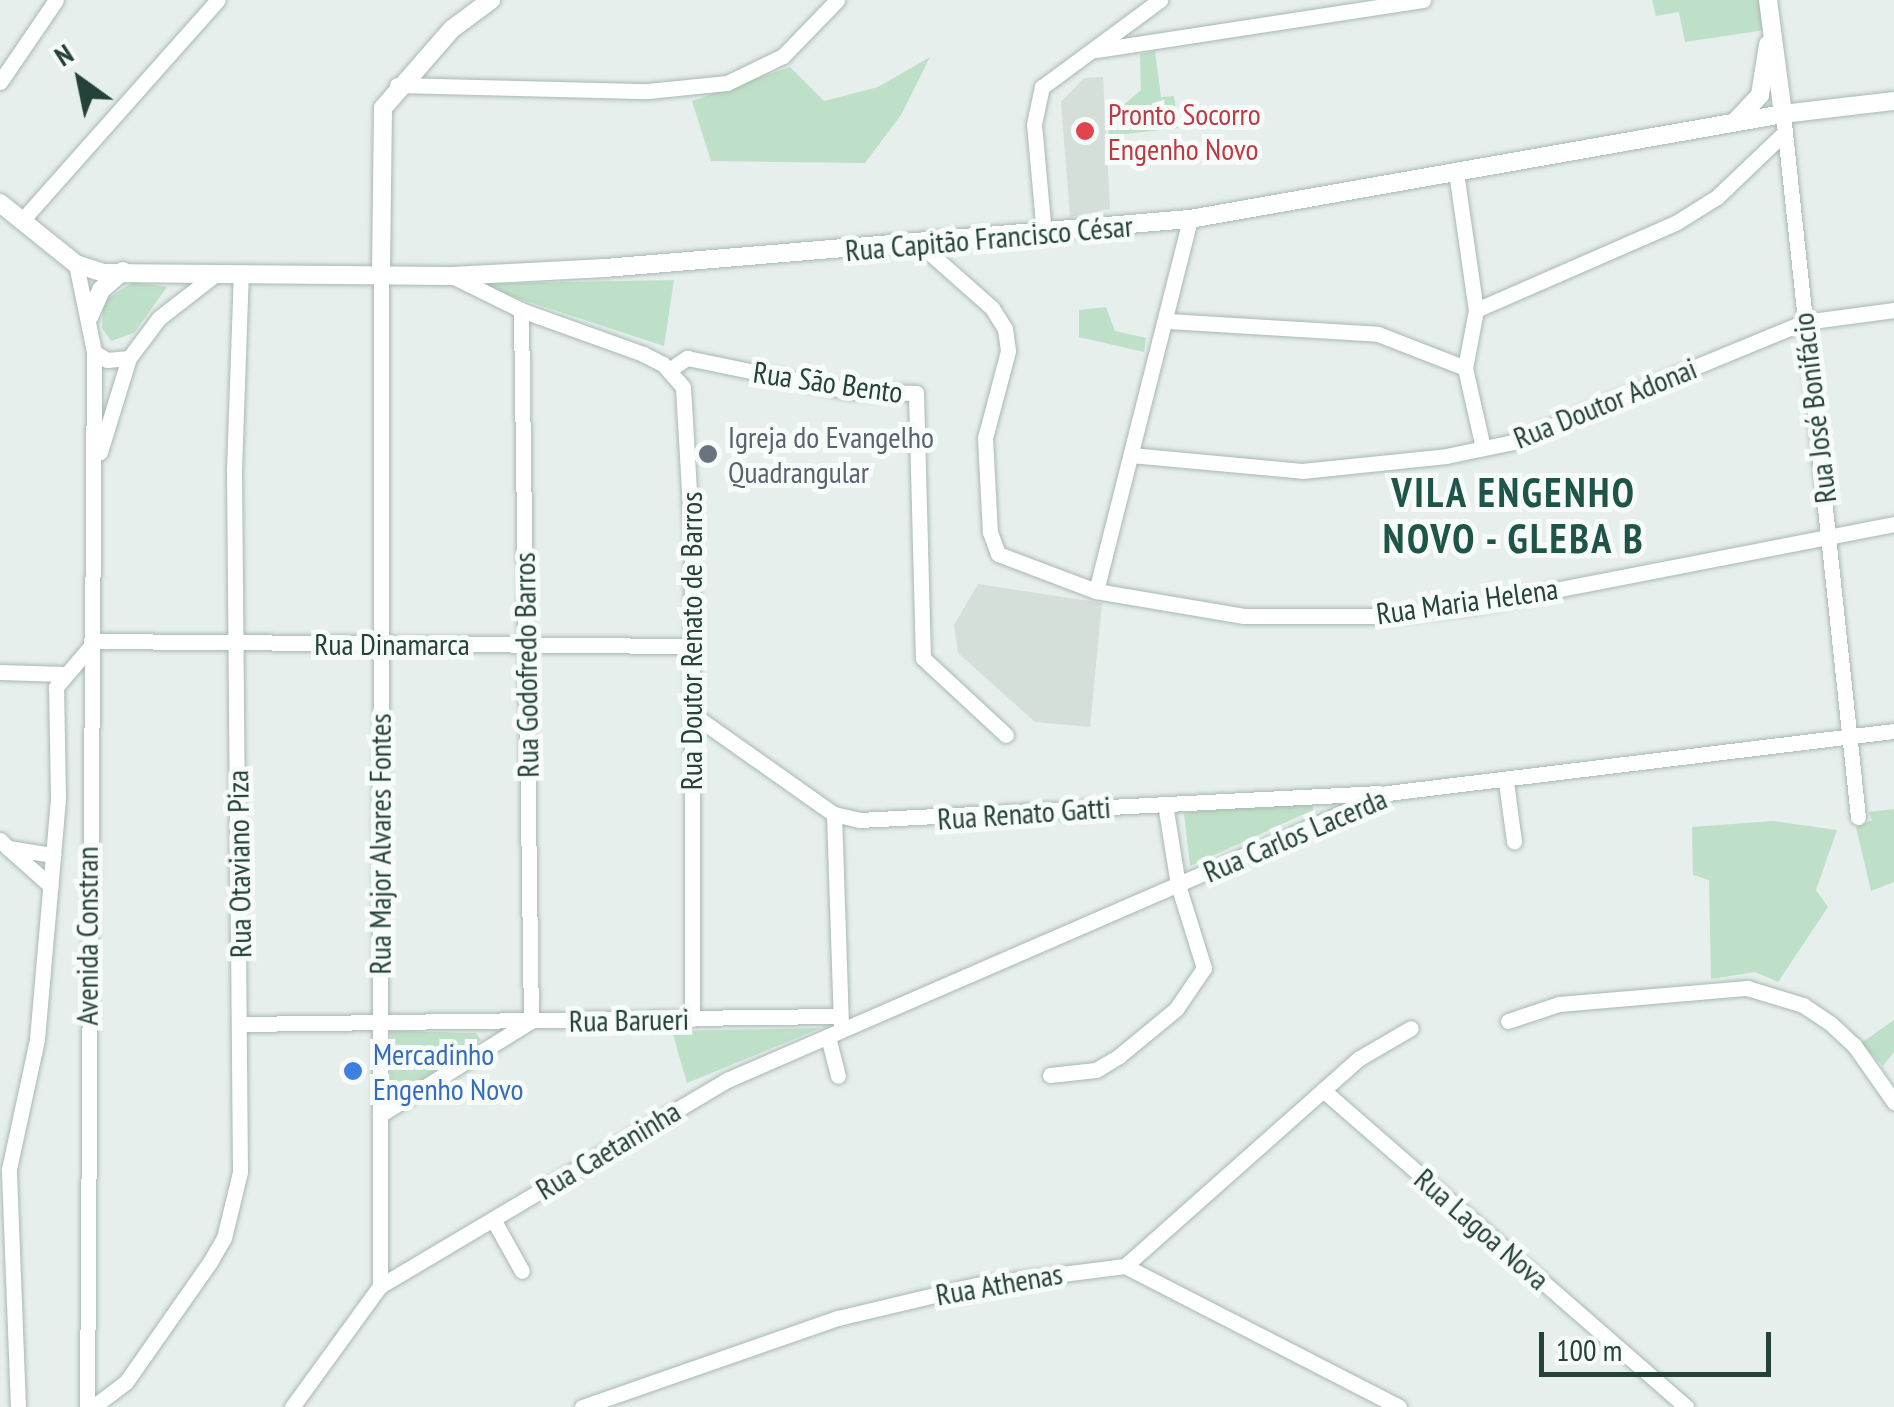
<!DOCTYPE html>
<html>
<head>
<meta charset="utf-8">
<style>
  body { margin:0 }
  #map { position:relative; width:1894px; height:1407px; overflow:hidden; background:#e6efeb; font-family:"PT Sans Narrow",sans-serif }
  div>[style] { position:absolute }
  [style*='--x'] { left:calc(var(--x)*1px); top:calc(var(--y)*1px); width:calc(var(--w)*1px); rotate:calc(var(--a)*1deg) }
  .built>* { inset:0; background:#d4dfda }
  .green>* { inset:0; background:#bfe0c8 }
  .roads { filter:drop-shadow(0 0 2px #a8b8b2) drop-shadow(0 0 2px #a8b8b2) }
  .minor>* { height:15px; margin:-7.5px; padding:0 7.5px; transform-origin:7.5px; border-radius:7.5px; background:#fff }
  .tertiary>* { height:18px; margin:-9px; padding:0 9px; transform-origin:9px; border-radius:9px; background:#fff }
  .dots>* { width:28px; height:28px; translate:-50% -50%; box-sizing:border-box; border:5px solid #f7fbf9; border-radius:50% }
  span { translate:-50% -50%; white-space:nowrap; text-align:center; line-height:1.15; -webkit-text-stroke:10px #f7fbf9; paint-order:stroke }
  .health-label { font-size:30px; color:#be3a42 }
  .left { translate:0 -50%; text-align:left }
  .street-label { font-size:30px; color:#24423a }
  .worship-label { font-size:30px; color:#5b616d }
  .shop-label { font-size:30px; color:#366cbe }
  .district-label { font-size:40px; color:#1f5548; font-weight:700; letter-spacing:2.5px }
  .north { position:absolute; left:30px; top:30px; width:100px; height:100px; -webkit-text-stroke:8px #f7fbf9; paint-order:stroke; rotate:327deg; font-size:28px; font-weight:700; line-height:40px; text-align:center; color:#24423a }
  .north::after { content:''; display:block; margin:auto; width:35px; height:45px; background:#24423a; clip-path:polygon(50% 0,100% 100%,50% 72%,0 100%) }
  .scale { position:absolute; left:1539px; top:1332px; width:232px; height:45px; box-sizing:border-box; border:5px solid #24423a; border-top:0; padding-left:12px; font-size:30px; line-height:35px; white-space:nowrap; color:#24423a; -webkit-text-stroke:8px #f7fbf9; paint-order:stroke }
</style>
</head>
<body>
<div id="map">
  <div class="built">
    <div style="clip-path:polygon(1103px 77px,1110px 209px,1070px 217px,1061px 102px,1084px 78px)"></div>
    <div style="clip-path:polygon(978px 584px,1102px 603px,1090px 727px,1035px 722px,958px 653px,954px 625px)"></div>
  </div>
  <div class="green">
    <div style="clip-path:polygon(1652px 0,1761px 0,1765px 30px,1685px 42px,1679px 12px,1656px 16px)"></div>
    <div style="clip-path:polygon(1155px 51px,1161px 97px,1174px 96px,1178px 128px,1109px 136px,1107px 119px,1141px 90px,1140px 54px)"></div>
    <div style="clip-path:polygon(930px 57px,901px 115px,865px 163px,711px 161px,692px 101px,790px 67px,824px 101px,878px 87px)"></div>
    <div style="clip-path:polygon(674px 280px,664px 346px,474px 284px,517px 283px)"></div>
    <div style="clip-path:polygon(133px 282px,167px 287px,134px 333px,111px 341px,102px 328px,103px 302px)"></div>
    <div style="clip-path:polygon(1106px 307px,1115px 331px,1146px 338px,1144px 352px,1079px 337px,1079px 310px)"></div>
    <div style="clip-path:polygon(1312px 800px,1313px 810px,1190px 866px,1184px 813px)"></div>
    <div style="clip-path:polygon(1894px 809px,1894px 882px,1871px 891px,1856px 827px,1872px 820px,1868px 812px)"></div>
    <div style="clip-path:polygon(1773px 821px,1837px 830px,1816px 890px,1828px 907px,1778px 982px,1755px 972px,1711px 979px,1709px 880px,1693px 875px,1692px 827px)"></div>
    <div style="clip-path:polygon(1894px 1020px,1894px 1052px,1883px 1066px,1861px 1043px)"></div>
    <div style="clip-path:polygon(821px 1028px,687px 1083px,672px 1031px)"></div>
    <div style="clip-path:polygon(391px 1031px,476px 1033px,481px 1040px,390px 1102px)"></div>
  </div>
  <div class="roads">
    <div class="minor">
      <div style="--x:1097;--y:50;--w:330;--a:-8.7"></div>
      <div style="--x:0;--y:82;--w:99;--a:-55.7"></div>
      <div style="--x:397;--y:85;--w:251;--a:1.4"></div>
      <div style="--x:648;--y:91;--w:79;--a:-5.8"></div>
      <div style="--x:727;--y:83;--w:62;--a:-25.7"></div>
      <div style="--x:783;--y:56;--w:78;--a:-46"></div>
      <div style="--x:1783;--y:114;--w:707;--a:83.91"></div>
      <div style="--x:1456;--y:172;--w:139;--a:81.8"></div>
      <div style="--x:1476;--y:310;--w:59;--a:100.7"></div>
      <div style="--x:1465;--y:368;--w:82;--a:77.3"></div>
      <div style="--x:25;--y:217;--w:290;--a:-48.4"></div>
      <div style="--x:1044;--y:234;--w:110;--a:-95.2"></div>
      <div style="--x:1034;--y:124;--w:38;--a:-78"></div>
      <div style="--x:1042;--y:87;--w:147;--a:-36.4"></div>
      <div style="--x:923;--y:247;--w:92;--a:41.5"></div>
      <div style="--x:992;--y:308;--w:25;--a:58"></div>
      <div style="--x:1005;--y:329;--w:22;--a:82"></div>
      <div style="--x:1008;--y:351;--w:90;--a:104.8"></div>
      <div style="--x:985;--y:438;--w:94;--a:87"></div>
      <div style="--x:990;--y:532;--w:23;--a:70"></div>
      <div style="--x:998;--y:554;--w:105;--a:20.7"></div>
      <div style="--x:1096;--y:591;--w:150;--a:9.6"></div>
      <div style="--x:1244;--y:616;--w:142;--a:0"></div>
      <div style="--x:1386;--y:616;--w:88;--a:-6.6"></div>
      <div style="--x:1473;--y:606;--w:429;--a:-11"></div>
      <div style="--x:76;--y:264;--w:90;--a:78.4"></div>
      <div style="--x:94;--y:352;--w:1055;--a:90.38"></div>
      <div style="--x:452;--y:276;--w:77;--a:26.2"></div>
      <div style="--x:521;--y:310;--w:130;--a:19.8"></div>
      <div style="--x:643;--y:354;--w:22;--a:27"></div>
      <div style="--x:663;--y:364;--w:30;--a:49"></div>
      <div style="--x:683;--y:387;--w:158;--a:86.7"></div>
      <div style="--x:692;--y:545;--w:474;--a:90"></div>
      <div style="--x:1476;--y:310;--w:219;--a:-23.6"></div>
      <div style="--x:1677;--y:222;--w:47;--a:-32"></div>
      <div style="--x:1717;--y:197;--w:91;--a:-43.7"></div>
      <div style="--x:1168;--y:321;--w:210;--a:3.5"></div>
      <div style="--x:1378;--y:334;--w:93;--a:21.3"></div>
      <div style="--x:94;--y:352;--w:15;--a:32"></div>
      <div style="--x:107;--y:360;--w:22;--a:-5"></div>
      <div style="--x:669;--y:370;--w:22;--a:-34"></div>
      <div style="--x:687;--y:358;--w:164;--a:11.6"></div>
      <div style="--x:848;--y:391;--w:68;--a:1.7"></div>
      <div style="--x:916;--y:393;--w:265;--a:88.5"></div>
      <div style="--x:923;--y:658;--w:113;--a:42.9"></div>
      <div style="--x:100;--y:452;--w:98;--a:-72.9"></div>
      <div style="--x:129;--y:358;--w:50;--a:-53.1"></div>
      <div style="--x:159;--y:318;--w:73;--a:-37.8"></div>
      <div style="--x:1131;--y:455;--w:172;--a:5.3"></div>
      <div style="--x:1302;--y:471;--w:145;--a:-5.9"></div>
      <div style="--x:1446;--y:456;--w:68;--a:-11.8"></div>
      <div style="--x:1513;--y:442;--w:315;--a:-22.4"></div>
      <div style="--x:1804;--y:322;--w:91;--a:-7.6"></div>
      <div style="--x:1096;--y:591;--w:384;--a:-75.8"></div>
      <div style="--x:91;--y:641;--w:602;--a:0.48"></div>
      <div style="--x:0;--y:672;--w:64;--a:1.8"></div>
      <div style="--x:692;--y:714;--w:174;--a:35.2"></div>
      <div style="--x:834;--y:814;--w:26;--a:13"></div>
      <div style="--x:859;--y:820;--w:521;--a:-2.97"></div>
      <div style="--x:1506;--y:782;--w:60;--a:82.3"></div>
      <div style="--x:834;--y:814;--w:210;--a:88.1"></div>
      <div style="--x:0;--y:840;--w:11;--a:45"></div>
      <div style="--x:8;--y:848;--w:46;--a:8.8"></div>
      <div style="--x:8;--y:848;--w:57;--a:41.5"></div>
      <div style="--x:1508;--y:1021;--w:54;--a:-18.4"></div>
      <div style="--x:1559;--y:1004;--w:189;--a:-4.9"></div>
      <div style="--x:1747;--y:988;--w:59;--a:16.9"></div>
      <div style="--x:1803;--y:1005;--w:32;--a:34"></div>
      <div style="--x:1830;--y:1023;--w:33;--a:43"></div>
      <div style="--x:1854;--y:1045;--w:70;--a:54.9"></div>
      <div style="--x:240;--y:1024;--w:597;--a:-0.77"></div>
      <div style="--x:828;--y:1037;--w:40;--a:75.6"></div>
      <div style="--x:1050;--y:1075;--w:46;--a:-6.2"></div>
      <div style="--x:1096;--y:1070;--w:27;--a:-31"></div>
      <div style="--x:1119;--y:1056;--w:74;--a:-39.5"></div>
      <div style="--x:1176;--y:1009;--w:50;--a:-55.7"></div>
      <div style="--x:1204;--y:968;--w:87;--a:-107.4"></div>
      <div style="--x:1178;--y:885;--w:82;--a:-99.1"></div>
      <div style="--x:1323;--y:1090;--w:482;--a:41.1"></div>
      <div style="--x:380;--y:1115;--w:178;--a:-31.9"></div>
      <div style="--x:531;--y:1021;--w:711;--a:-90.81"></div>
      <div style="--x:494;--y:1221;--w:57;--a:60.8"></div>
      <div style="--x:1125;--y:1266;--w:312;--a:-41.6"></div>
      <div style="--x:1358;--y:1059;--w:61;--a:-30.3"></div>
      <div style="--x:380;--y:1286;--w:404;--a:-30.7"></div>
      <div style="--x:727;--y:1080;--w:721;--a:-23.47"></div>
      <div style="--x:1388;--y:793;--w:510;--a:-6.99"></div>
      <div style="--x:18;--y:1407;--w:238;--a:-92.2"></div>
      <div style="--x:9;--y:1169;--w:133;--a:-77.8"></div>
      <div style="--x:37;--y:1039;--w:242;--a:-85"></div>
      <div style="--x:58;--y:798;--w:111;--a:-91"></div>
      <div style="--x:56;--y:687;--w:52;--a:-49.6"></div>
      <div style="--x:93;--y:1407;--w:41;--a:-37.1"></div>
      <div style="--x:126;--y:1382;--w:146;--a:-55"></div>
      <div style="--x:210;--y:1262;--w:28;--a:-60"></div>
      <div style="--x:224;--y:1238;--w:68;--a:-76.4"></div>
      <div style="--x:240;--y:1172;--w:702;--a:-90.49"></div>
      <div style="--x:234;--y:470;--w:197;--a:-88"></div>
      <div style="--x:292;--y:1407;--w:150;--a:-54"></div>
      <div style="--x:380;--y:1286;--w:1014;--a:-89.94"></div>
      <div style="--x:582;--y:1407;--w:271;--a:-19.2"></div>
      <div style="--x:838;--y:1318;--w:142;--a:-13.4"></div>
      <div style="--x:976;--y:1285;--w:150;--a:-7.3"></div>
      <div style="--x:1125;--y:1266;--w:308;--a:27.2"></div>
    </div>
    <div class="tertiary">
      <div style="--x:1768;--y:0;--w:115;--a:82.5"></div>
      <div style="--x:1735;--y:122;--w:37;--a:-47"></div>
      <div style="--x:1760;--y:95;--w:51;--a:-80.9"></div>
      <div style="--x:0;--y:203;--w:97;--a:38.8"></div>
      <div style="--x:76;--y:264;--w:29;--a:18"></div>
      <div style="--x:104;--y:273;--w:348;--a:0.5"></div>
      <div style="--x:452;--y:276;--w:153;--a:-3"></div>
      <div style="--x:605;--y:268;--w:587;--a:-4.79"></div>
      <div style="--x:1190;--y:219;--w:602;--a:-10.04"></div>
      <div style="--x:1783;--y:114;--w:112;--a:-6.7"></div>
      <div style="--x:381;--y:272;--w:164;--a:-89.3"></div>
      <div style="--x:383;--y:108;--w:105;--a:-48.9"></div>
      <div style="--x:452;--y:29;--w:49;--a:-36.6"></div>
      <div style="--x:89;--y:317;--w:30;--a:-66"></div>
      <div style="--x:101;--y:290;--w:29;--a:-41"></div>
    </div>
  </div>
  <div class="dots">
    <div style="left:1085px;top:131px;background:#e0444e"></div>
    <div style="left:708px;top:454px;background:#6b7280"></div>
    <div style="left:353px;top:1071px;background:#3f7fe0"></div>
  </div>
  <div class="health-label">
    <span class="left" style="left:1108px;top:131px">Pronto Socorro<br>Engenho Novo</span>
  </div>
  <div class="street-label">
    <span style="left:989px;top:238px;rotate:-5deg">Rua Capitão Francisco César</span>
    <span style="left:828px;top:382px;rotate:8deg">Rua São Bento</span>
    <span style="left:1605px;top:403px;rotate:-22deg">Rua Doutor Adonai</span>
    <span style="left:1814px;top:408px;rotate:-97deg">Rua José Bonifácio</span>
    <span style="left:1467px;top:601px;rotate:-8deg">Rua Maria Helena</span>
    <span style="left:691px;top:641px;rotate:-90deg">Rua Doutor Renato de Barros</span>
    <span style="left:392px;top:644px">Rua Dinamarca</span>
    <span style="left:526px;top:665px;rotate:-91deg">Rua Godofredo Barros</span>
    <span style="left:1024px;top:813px;rotate:-4deg">Rua Renato Gatti</span>
    <span style="left:1295px;top:835px;rotate:-23deg">Rua Carlos Lacerda</span>
    <span style="left:380px;top:844px;rotate:-90deg">Rua Major Alvares Fontes</span>
    <span style="left:239px;top:864px;rotate:-91deg">Rua Otaviano Piza</span>
    <span style="left:87px;top:936px;rotate:-90deg">Avenida Constran</span>
    <span style="left:629px;top:1020px;rotate:-1deg">Rua Barueri</span>
    <span style="left:608px;top:1150px;rotate:-31deg">Rua Caetaninha</span>
    <span style="left:1482px;top:1229px;rotate:41deg">Rua Lagoa Nova</span>
    <span style="left:999px;top:1284px;rotate:-10deg">Rua Athenas</span>
  </div>
  <div class="worship-label">
    <span class="left" style="left:728px;top:454px">Igreja do Evangelho<br>Quadrangular</span>
  </div>
  <div class="shop-label">
    <span class="left" style="left:373px;top:1071px">Mercadinho<br>Engenho Novo</span>
  </div>
  <div class="district-label">
    <span style="left:1514px;top:515px">VILA ENGENHO<br>NOVO - GLEBA B</span>
  </div>
  <div class="north">N</div>
  <div class="scale">100 m</div>
</div>
</body>
</html>
